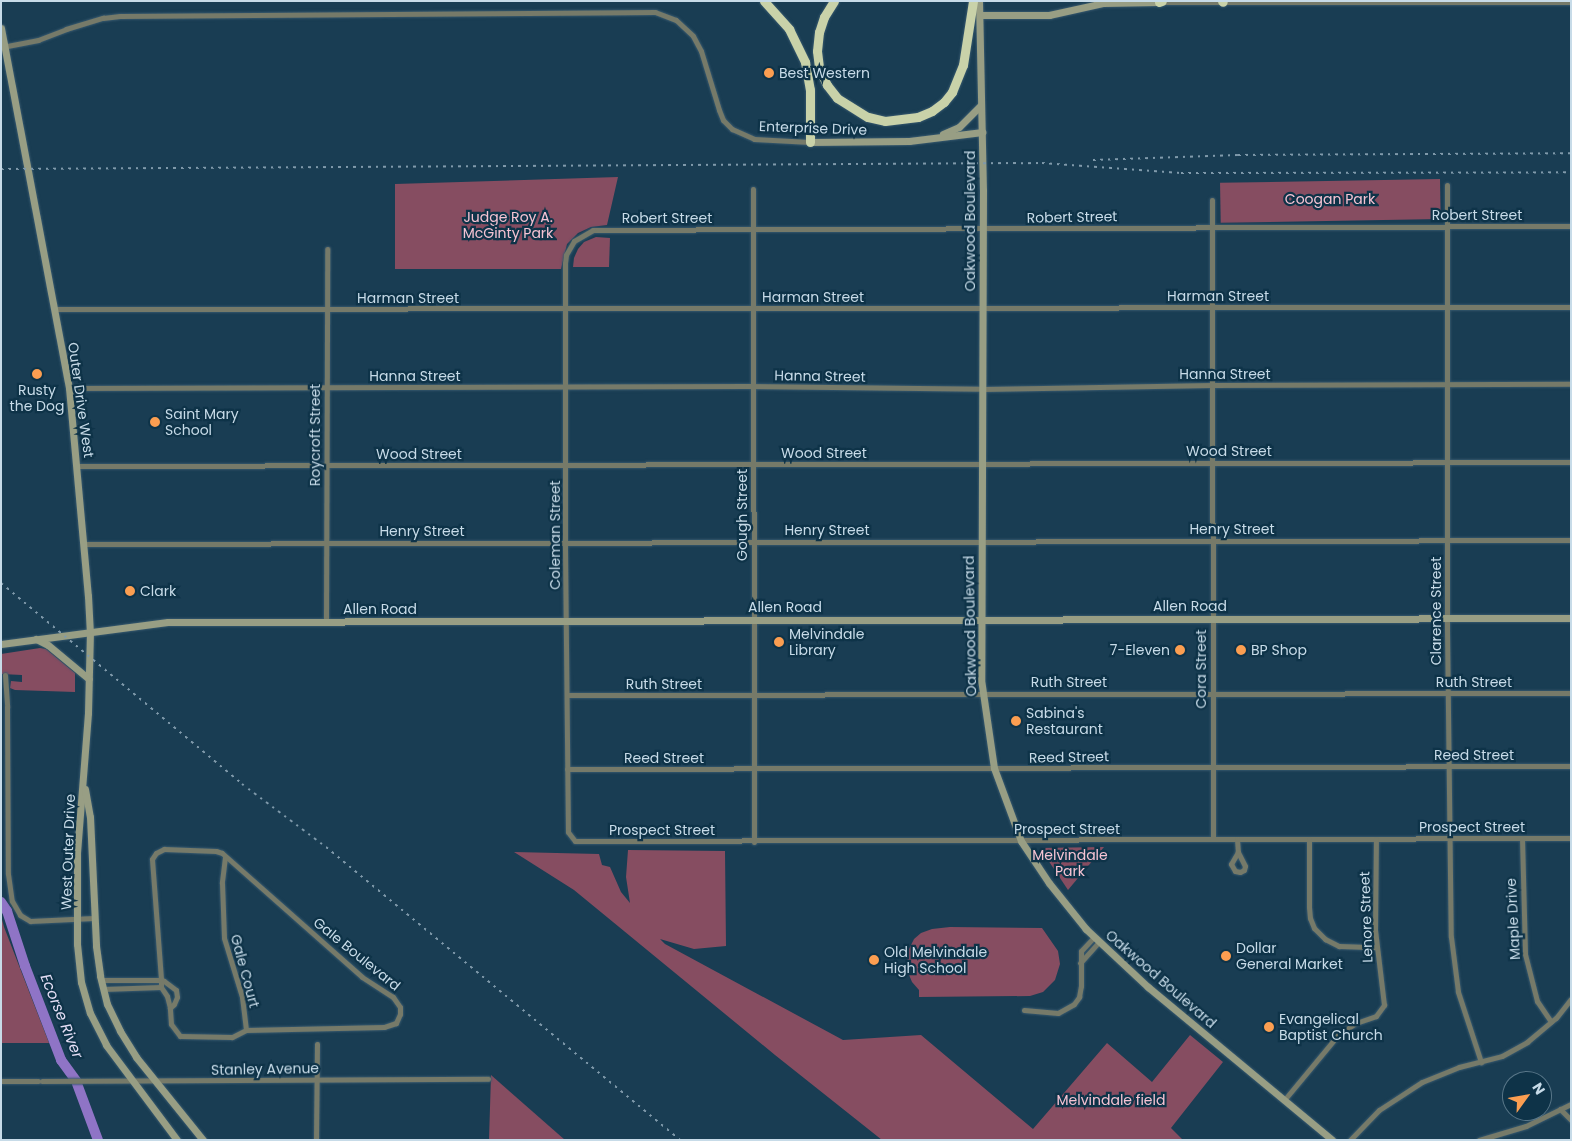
<!DOCTYPE html>
<html>
<head>
<meta charset="utf-8">
<style>
  body { margin:0 }
  #map { position:relative; width:1572px; height:1141px; overflow:hidden; background:#193d53; font-family:Poppins,sans-serif }
  div>[style] { position:absolute }
  [style*='--x'] { left:calc(var(--x)*1px); top:calc(var(--y)*1px); width:calc(var(--w)*1px); rotate:calc(var(--a)*1deg) }
  .green>* { inset:0; background:#864d61; transform-origin:0 0 }
  .river>* { height:10px; margin:-5px; padding:0 5px; transform-origin:5px; border-radius:5px; background:#8f74c6 }
  .roads { filter:drop-shadow(0 0 1px #38596e) drop-shadow(0 0 1px #38596e) }
  .minor>* { height:5px; margin:-2.5px; padding:0 2.5px; transform-origin:2.5px; border-radius:2.5px; background:#767a69 }
  .secondary>* { height:7px; margin:-3.5px; padding:0 3.5px; transform-origin:3.5px; border-radius:3.5px; background:#989e84 }
  .motorway>* { height:9px; margin:-4.5px; padding:0 4.5px; transform-origin:4.5px; border-radius:4.5px; background:#c9d2a9 }
  .rail>* { height:2px; margin-top:-1px; transform-origin:0; background:repeating-linear-gradient(90deg,#809aab 0 2.5px,transparent 0 7.5px) }
  .dots>* { width:14px; height:14px; translate:-50% -50%; box-sizing:border-box; border:2px solid #0e3348; border-radius:50% }
  span { translate:-50% -50%; white-space:nowrap; text-align:center; line-height:1.15; -webkit-text-stroke:4.5px #0e3348; paint-order:stroke }
  .poi-label { font-size:14px; color:#c7dbe8 }
  .left { translate:0 -50%; text-align:left }
  .right { translate:-100% -50%; text-align:right }
  .street-label { font-size:14px; color:#c7dbe8 }
  .park-label { font-size:14px; color:#f6c3d3 }
  .water-label { font-size:15px; color:#e5dff6; font-style:italic }
  .frame { position:absolute; inset:0; border:2px solid #c7dbe8; pointer-events:none }
  .north { position:absolute; left:1502px; top:1071px; width:50px; height:50px; box-sizing:border-box; background:#0e3348; border:1px solid #587688; border-radius:50%; rotate:58deg; font-size:14px; font-weight:700; line-height:20px; text-align:center; color:#c7dbe8 }
  .north::after { content:''; display:block; margin:auto; width:18px; height:22px; background:#fb9e51; clip-path:polygon(50% 0,100% 100%,50% 72%,0 100%) }
</style>
</head>
<body>
<div id="map">
  <div class="green">
    <div style="clip-path:polygon(618px 177px,607px 225px,591px 227px,578px 233px,567px 244px,561px 269px,395px 269px,395px 184px)"></div>
    <div style="left:1440px;top:179px;width:40px;height:220px;rotate:89deg"></div>
    <div style="clip-path:polygon(596px 237px,610px 238px,609px 267px,573px 267px,574px 258px,578px 249px,584px 242px)"></div>
    <div style="clip-path:polygon(40px 648px,46px 649px,75px 673px,75px 692px,15px 690px,10px 688px,11px 681px,22px 682px,22px 675px,1px 674px,1px 654px)"></div>
    <div style="clip-path:polygon(1104px 847px,1068px 890px,1040px 848px)"></div>
    <div style="clip-path:polygon(628px 850px,725px 851px,726px 946px,694px 949px,660px 939px,665px 944px,843px 1040px,921px 1035px,1033px 1129px,1107px 1043px,1152px 1082px,1190px 1035px,1223px 1062px,1171px 1128px,1183px 1140px,882px 1140px,775px 1055px,574px 890px,514px 852px,599px 854px,602px 865px,610px 867px,621px 892px,630px 903px,626px 877px)"></div>
    <div style="clip-path:polygon(1px 916px,4px 927px,49px 1043px,1px 1043px)"></div>
    <div style="clip-path:polygon(950px 927px,1042px 928px,1058px 951px,1060px 964px,1055px 980px,1043px 992px,1030px 996px,919px 997px,919px 990px,912px 982px,907px 970px,908px 951px,914px 939px,921px 933px,932px 929px)"></div>
    <div style="clip-path:polygon(491px 1075px,565px 1140px,489px 1140px)"></div>
  </div>
  <div class="river">
    <div style="--x:1;--y:902;--w:11;--a:56"></div>
    <div style="--x:7;--y:911;--w:58;--a:71.9"></div>
    <div style="--x:25;--y:966;--w:101;--a:69"></div>
    <div style="--x:61;--y:1060;--w:26;--a:54"></div>
    <div style="--x:76;--y:1081;--w:63;--a:69.6"></div>
  </div>
  <div class="roads">
    <div class="minor">
      <div style="--x:1161;--y:2;--w:410;--a:0"></div>
      <div style="--x:2;--y:47;--w:37;--a:-11"></div>
      <div style="--x:38;--y:40;--w:30;--a:-21"></div>
      <div style="--x:66;--y:29;--w:39;--a:-17"></div>
      <div style="--x:103;--y:18;--w:17;--a:-7"></div>
      <div style="--x:120;--y:16;--w:535;--a:-0.43"></div>
      <div style="--x:655;--y:12;--w:22;--a:21"></div>
      <div style="--x:676;--y:20;--w:23;--a:43"></div>
      <div style="--x:693;--y:36;--w:17;--a:62"></div>
      <div style="--x:701;--y:51;--w:62;--a:73"></div>
      <div style="--x:719;--y:110;--w:11;--a:68"></div>
      <div style="--x:723;--y:120;--w:13;--a:45"></div>
      <div style="--x:732;--y:129;--w:24;--a:24"></div>
      <div style="--x:754;--y:139;--w:56;--a:3.1"></div>
      <div style="--x:1447;--y:185;--w:444;--a:90"></div>
      <div style="--x:1447;--y:629;--w:308;--a:89.3"></div>
      <div style="--x:1451;--y:937;--w:55;--a:82.7"></div>
      <div style="--x:1458;--y:992;--w:74;--a:71.8"></div>
      <div style="--x:753;--y:189;--w:653;--a:89.91"></div>
      <div style="--x:1212;--y:200;--w:639;--a:89.91"></div>
      <div style="--x:1571;--y:226;--w:978;--a:179.77"></div>
      <div style="--x:593;--y:230;--w:22;--a:150"></div>
      <div style="--x:574;--y:241;--w:16;--a:120"></div>
      <div style="--x:566;--y:255;--w:8;--a:97"></div>
      <div style="--x:565;--y:263;--w:286;--a:90"></div>
      <div style="--x:565;--y:549;--w:283;--a:89.4"></div>
      <div style="--x:568;--y:832;--w:11;--a:52"></div>
      <div style="--x:575;--y:841;--w:996;--a:-0.17"></div>
      <div style="--x:55;--y:309;--w:1516;--a:-0.08"></div>
      <div style="--x:69;--y:388;--w:678;--a:-0.17"></div>
      <div style="--x:747;--y:386;--w:235;--a:0.7"></div>
      <div style="--x:982;--y:389;--w:230;--a:-1"></div>
      <div style="--x:1212;--y:385;--w:359;--a:-0.2"></div>
      <div style="--x:77;--y:466;--w:1494;--a:-0.15"></div>
      <div style="--x:83;--y:544;--w:1488;--a:-0.15"></div>
      <div style="--x:326;--y:621;--w:372;--a:-89.8"></div>
      <div style="--x:5;--y:675;--w:32;--a:86"></div>
      <div style="--x:7;--y:707;--w:167;--a:89.7"></div>
      <div style="--x:8;--y:874;--w:27;--a:82"></div>
      <div style="--x:12;--y:901;--w:16;--a:60"></div>
      <div style="--x:20;--y:915;--w:12;--a:31"></div>
      <div style="--x:30;--y:921;--w:64;--a:-2.7"></div>
      <div style="--x:567;--y:695;--w:1004;--a:-0.11"></div>
      <div style="--x:567;--y:769;--w:1004;--a:-0.17"></div>
      <div style="--x:1522;--y:838;--w:116;--a:88.5"></div>
      <div style="--x:1525;--y:954;--w:49;--a:75.7"></div>
      <div style="--x:1537;--y:1001;--w:25;--a:56"></div>
      <div style="--x:1237;--y:839;--w:13;--a:86"></div>
      <div style="--x:1238;--y:852;--w:14;--a:120"></div>
      <div style="--x:1231;--y:864;--w:8;--a:60"></div>
      <div style="--x:1235;--y:871;--w:5;--a:11"></div>
      <div style="--x:1240;--y:872;--w:4;--a:-27"></div>
      <div style="--x:1244;--y:870;--w:4;--a:-76"></div>
      <div style="--x:1245;--y:866;--w:16;--a:-117"></div>
      <div style="--x:1309;--y:839;--w:68;--a:90"></div>
      <div style="--x:1309;--y:907;--w:11;--a:85"></div>
      <div style="--x:1310;--y:918;--w:11;--a:68"></div>
      <div style="--x:1314;--y:928;--w:16;--a:45"></div>
      <div style="--x:1325;--y:939;--w:16;--a:27"></div>
      <div style="--x:1339;--y:946;--w:37;--a:2"></div>
      <div style="--x:225;--y:857;--w:26;--a:97"></div>
      <div style="--x:222;--y:883;--w:55;--a:87.9"></div>
      <div style="--x:224;--y:938;--w:62;--a:73"></div>
      <div style="--x:242;--y:997;--w:33;--a:83"></div>
      <div style="--x:1080;--y:963;--w:28;--a:-48"></div>
      <div style="--x:101;--y:980;--w:60;--a:0"></div>
      <div style="--x:161;--y:980;--w:3;--a:18"></div>
      <div style="--x:164;--y:981;--w:15;--a:37"></div>
      <div style="--x:176;--y:990;--w:7;--a:82"></div>
      <div style="--x:177;--y:997;--w:8;--a:113"></div>
      <div style="--x:174;--y:1004;--w:6;--a:135"></div>
      <div style="--x:170;--y:1008;--w:12;--a:-104"></div>
      <div style="--x:167;--y:996;--w:11;--a:-124"></div>
      <div style="--x:161;--y:987;--w:8;--a:-90"></div>
      <div style="--x:161;--y:979;--w:120;--a:-94.3"></div>
      <div style="--x:152;--y:859;--w:7;--a:-56"></div>
      <div style="--x:156;--y:853;--w:9;--a:-27"></div>
      <div style="--x:164;--y:849;--w:52;--a:2.2"></div>
      <div style="--x:216;--y:851;--w:6;--a:18"></div>
      <div style="--x:222;--y:853;--w:187;--a:41.5"></div>
      <div style="--x:362;--y:977;--w:37;--a:33"></div>
      <div style="--x:393;--y:997;--w:12;--a:55"></div>
      <div style="--x:400;--y:1007;--w:7;--a:90"></div>
      <div style="--x:400;--y:1014;--w:10;--a:114"></div>
      <div style="--x:396;--y:1023;--w:13;--a:162"></div>
      <div style="--x:384;--y:1027;--w:138;--a:178.8"></div>
      <div style="--x:246;--y:1030;--w:16;--a:153"></div>
      <div style="--x:232;--y:1037;--w:52;--a:-178.9"></div>
      <div style="--x:180;--y:1036;--w:15;--a:-127"></div>
      <div style="--x:171;--y:1024;--w:16;--a:-94"></div>
      <div style="--x:103;--y:989;--w:58;--a:-2"></div>
      <div style="--x:1024;--y:1010;--w:34;--a:5"></div>
      <div style="--x:1058;--y:1013;--w:18;--a:-29"></div>
      <div style="--x:1074;--y:1004;--w:9;--a:-54"></div>
      <div style="--x:1079;--y:997;--w:11;--a:-80"></div>
      <div style="--x:1081;--y:986;--w:35;--a:-90"></div>
      <div style="--x:1081;--y:951;--w:19;--a:-47"></div>
      <div style="--x:1;--y:1081;--w:37;--a:0"></div>
      <div style="--x:42;--y:1081;--w:446;--a:-0.3"></div>
      <div style="--x:1285;--y:1099;--w:83;--a:-50.4"></div>
      <div style="--x:1338;--y:1035;--w:22;--a:-34"></div>
      <div style="--x:1356;--y:1023;--w:21;--a:-19"></div>
      <div style="--x:1376;--y:1016;--w:14;--a:-54"></div>
      <div style="--x:1384;--y:1005;--w:76;--a:-96.8"></div>
      <div style="--x:1375;--y:930;--w:91;--a:-89.4"></div>
      <div style="--x:1560;--y:1109;--w:16;--a:45"></div>
      <div style="--x:316;--y:1140;--w:96;--a:-89.4"></div>
      <div style="--x:1350;--y:1140;--w:42;--a:-46"></div>
      <div style="--x:1379;--y:1110;--w:51;--a:-33.1"></div>
      <div style="--x:1422;--y:1082;--w:40;--a:-22"></div>
      <div style="--x:1459;--y:1067;--w:44;--a:-14.3"></div>
      <div style="--x:1502;--y:1056;--w:29;--a:-29"></div>
      <div style="--x:1527;--y:1042;--w:38;--a:-40"></div>
      <div style="--x:1556;--y:1018;--w:24;--a:-52"></div>
      <div style="--x:1479;--y:1140;--w:49;--a:-16.6"></div>
      <div style="--x:1526;--y:1126;--w:50;--a:-26.1"></div>
    </div>
    <div class="secondary">
      <div style="--x:979;--y:1;--w:189;--a:88.8"></div>
      <div style="--x:983;--y:190;--w:489;--a:90.2"></div>
      <div style="--x:981;--y:679;--w:90;--a:81.7"></div>
      <div style="--x:994;--y:768;--w:78;--a:69.7"></div>
      <div style="--x:1021;--y:841;--w:50;--a:56.3"></div>
      <div style="--x:1049;--y:883;--w:59;--a:51.2"></div>
      <div style="--x:1086;--y:929;--w:85;--a:43.1"></div>
      <div style="--x:1148;--y:987;--w:239;--a:39.7"></div>
      <div style="--x:980;--y:15;--w:69;--a:0"></div>
      <div style="--x:1049;--y:15;--w:55;--a:-12.5"></div>
      <div style="--x:1103;--y:3;--w:56;--a:-1"></div>
      <div style="--x:1;--y:28;--w:366;--a:79.3"></div>
      <div style="--x:69;--y:388;--w:209;--a:84.8"></div>
      <div style="--x:88;--y:596;--w:35;--a:87"></div>
      <div style="--x:90;--y:631;--w:82;--a:91.4"></div>
      <div style="--x:88;--y:713;--w:141;--a:94.5"></div>
      <div style="--x:77;--y:854;--w:90;--a:90"></div>
      <div style="--x:77;--y:944;--w:38;--a:84"></div>
      <div style="--x:81;--y:982;--w:32;--a:74"></div>
      <div style="--x:90;--y:1013;--w:36;--a:63"></div>
      <div style="--x:106;--y:1045;--w:119;--a:53.2"></div>
      <div style="--x:943;--y:134;--w:17;--a:-24"></div>
      <div style="--x:959;--y:127;--w:30;--a:-45"></div>
      <div style="--x:810;--y:142;--w:99;--a:-0.6"></div>
      <div style="--x:909;--y:141;--w:74;--a:-7"></div>
      <div style="--x:36;--y:639;--w:13;--a:27"></div>
      <div style="--x:48;--y:645;--w:53;--a:39.7"></div>
      <div style="--x:1;--y:644;--w:168;--a:-7.5"></div>
      <div style="--x:168;--y:622;--w:1403;--a:-0.16"></div>
      <div style="--x:85;--y:789;--w:28;--a:80"></div>
      <div style="--x:90;--y:817;--w:129;--a:87.3"></div>
      <div style="--x:96;--y:946;--w:30;--a:82"></div>
      <div style="--x:100;--y:976;--w:29;--a:76"></div>
      <div style="--x:107;--y:1004;--w:30;--a:64"></div>
      <div style="--x:120;--y:1031;--w:31;--a:58"></div>
      <div style="--x:136;--y:1057;--w:107;--a:51.1"></div>
    </div>
    <div class="motorway">
      <div style="--x:764;--y:1;--w:38;--a:48"></div>
      <div style="--x:789;--y:29;--w:37;--a:64"></div>
      <div style="--x:805;--y:62;--w:28;--a:80"></div>
      <div style="--x:810;--y:90;--w:52;--a:90"></div>
      <div style="--x:834;--y:1;--w:19;--a:122"></div>
      <div style="--x:824;--y:17;--w:16;--a:108"></div>
      <div style="--x:819;--y:32;--w:19;--a:96"></div>
      <div style="--x:817;--y:51;--w:17;--a:83"></div>
      <div style="--x:819;--y:68;--w:19;--a:65"></div>
      <div style="--x:827;--y:85;--w:16;--a:52"></div>
      <div style="--x:837;--y:98;--w:36;--a:32"></div>
      <div style="--x:868;--y:117;--w:17;--a:13"></div>
      <div style="--x:885;--y:121;--w:33;--a:-7"></div>
      <div style="--x:918;--y:117;--w:15;--a:-23"></div>
      <div style="--x:932;--y:111;--w:15;--a:-37"></div>
      <div style="--x:944;--y:102;--w:13;--a:-51"></div>
      <div style="--x:952;--y:92;--w:29;--a:-68"></div>
      <div style="--x:963;--y:65;--w:65;--a:-81.1"></div>
      <div style="--x:1222;--y:1;--w:1;--a:45"></div>
      <div style="--x:1159;--y:2;--w:3;--a:-18"></div>
    </div>
  </div>
  <div class="rail">
    <div style="--x:1093;--y:160;--w:145;--a:-2"></div>
    <div style="--x:1238;--y:155;--w:333;--a:-0.3"></div>
    <div style="--x:1;--y:169;--w:1041;--a:-0.33"></div>
    <div style="--x:1042;--y:163;--w:139;--a:4.1"></div>
    <div style="--x:1181;--y:173;--w:390;--a:-0.1"></div>
    <div style="--x:1;--y:583;--w:314;--a:39.8"></div>
    <div style="--x:242;--y:784;--w:105;--a:36.9"></div>
    <div style="--x:326;--y:847;--w:460;--a:39.6"></div>
  </div>
  <div class="dots">
    <div style="left:769px;top:73px;background:#fb9e51"></div>
    <div style="left:37px;top:374px;background:#fb9e51"></div>
    <div style="left:155px;top:422px;background:#fb9e51"></div>
    <div style="left:130px;top:591px;background:#fb9e51"></div>
    <div style="left:779px;top:642px;background:#fb9e51"></div>
    <div style="left:1180px;top:650px;background:#fb9e51"></div>
    <div style="left:1241px;top:650px;background:#fb9e51"></div>
    <div style="left:1016px;top:721px;background:#fb9e51"></div>
    <div style="left:1226px;top:956px;background:#fb9e51"></div>
    <div style="left:874px;top:960px;background:#fb9e51"></div>
    <div style="left:1269px;top:1027px;background:#fb9e51"></div>
  </div>
  <div class="poi-label">
    <span class="left" style="left:779px;top:73px">Best Western</span>
    <span style="left:37px;top:398px">Rusty<br>the Dog</span>
    <span class="left" style="left:165px;top:422px">Saint Mary<br>School</span>
    <span class="left" style="left:140px;top:591px">Clark</span>
    <span class="left" style="left:789px;top:642px">Melvindale<br>Library</span>
    <span class="right" style="left:1170px;top:650px">7-Eleven</span>
    <span class="left" style="left:1251px;top:650px">BP Shop</span>
    <span class="left" style="left:1026px;top:721px">Sabina's<br>Restaurant</span>
    <span class="left" style="left:1236px;top:956px">Dollar<br>General Market</span>
    <span class="left" style="left:884px;top:960px">Old Melvindale<br>High School</span>
    <span class="left" style="left:1279px;top:1027px">Evangelical<br>Baptist Church</span>
  </div>
  <div class="street-label">
    <span style="left:813px;top:128px;rotate:2deg">Enterprise Drive</span>
    <span style="left:1477px;top:215px">Robert Street</span>
    <span style="left:1072px;top:217px;rotate:-1deg">Robert Street</span>
    <span style="left:667px;top:218px">Robert Street</span>
    <span style="left:970px;top:221px;rotate:-90deg">Oakwood Boulevard</span>
    <span style="left:1218px;top:296px">Harman Street</span>
    <span style="left:813px;top:297px">Harman Street</span>
    <span style="left:408px;top:298px">Harman Street</span>
    <span style="left:1225px;top:374px">Hanna Street</span>
    <span style="left:415px;top:376px">Hanna Street</span>
    <span style="left:820px;top:376px;rotate:1deg">Hanna Street</span>
    <span style="left:81px;top:400px;rotate:82deg">Outer Drive West</span>
    <span style="left:315px;top:435px;rotate:-90deg">Roycroft Street</span>
    <span style="left:1229px;top:451px">Wood Street</span>
    <span style="left:824px;top:453px">Wood Street</span>
    <span style="left:419px;top:454px">Wood Street</span>
    <span style="left:742px;top:515px;rotate:-90deg">Gough Street</span>
    <span style="left:1232px;top:529px">Henry Street</span>
    <span style="left:827px;top:530px">Henry Street</span>
    <span style="left:422px;top:531px">Henry Street</span>
    <span style="left:555px;top:535px;rotate:-90deg">Coleman Street</span>
    <span style="left:1190px;top:606px">Allen Road</span>
    <span style="left:785px;top:607px">Allen Road</span>
    <span style="left:380px;top:609px">Allen Road</span>
    <span style="left:1436px;top:611px;rotate:-90deg">Clarence Street</span>
    <span style="left:970px;top:626px;rotate:-91deg">Oakwood Boulevard</span>
    <span style="left:1201px;top:669px;rotate:-90deg">Cora Street</span>
    <span style="left:1069px;top:682px">Ruth Street</span>
    <span style="left:1474px;top:682px">Ruth Street</span>
    <span style="left:664px;top:684px">Ruth Street</span>
    <span style="left:1474px;top:755px">Reed Street</span>
    <span style="left:1069px;top:757px;rotate:-1deg">Reed Street</span>
    <span style="left:664px;top:758px">Reed Street</span>
    <span style="left:1472px;top:827px">Prospect Street</span>
    <span style="left:1067px;top:829px">Prospect Street</span>
    <span style="left:662px;top:830px">Prospect Street</span>
    <span style="left:68px;top:852px;rotate:-88deg">West Outer Drive</span>
    <span style="left:1366px;top:917px;rotate:-92deg">Lenore Street</span>
    <span style="left:1513px;top:919px;rotate:-93deg">Maple Drive</span>
    <span style="left:357px;top:954px;rotate:39deg">Gale Boulevard</span>
    <span style="left:245px;top:971px;rotate:75deg">Gale Court</span>
    <span style="left:1161px;top:979px;rotate:41deg">Oakwood Boulevard</span>
    <span style="left:265px;top:1069px;rotate:-1deg">Stanley Avenue</span>
  </div>
  <div class="park-label">
    <span style="left:1330px;top:199px">Coogan Park</span>
    <span style="left:508px;top:225px">Judge Roy A.<br>McGinty Park</span>
    <span style="left:1070px;top:863px">Melvindale<br>Park</span>
    <span style="left:1111px;top:1100px">Melvindale field</span>
  </div>
  <div class="water-label">
    <span style="left:62px;top:1016px;rotate:68deg">Ecorse River</span>
  </div>
  <div class="frame"></div>
  <div class="north">N</div>
</div>
</body>
</html>
